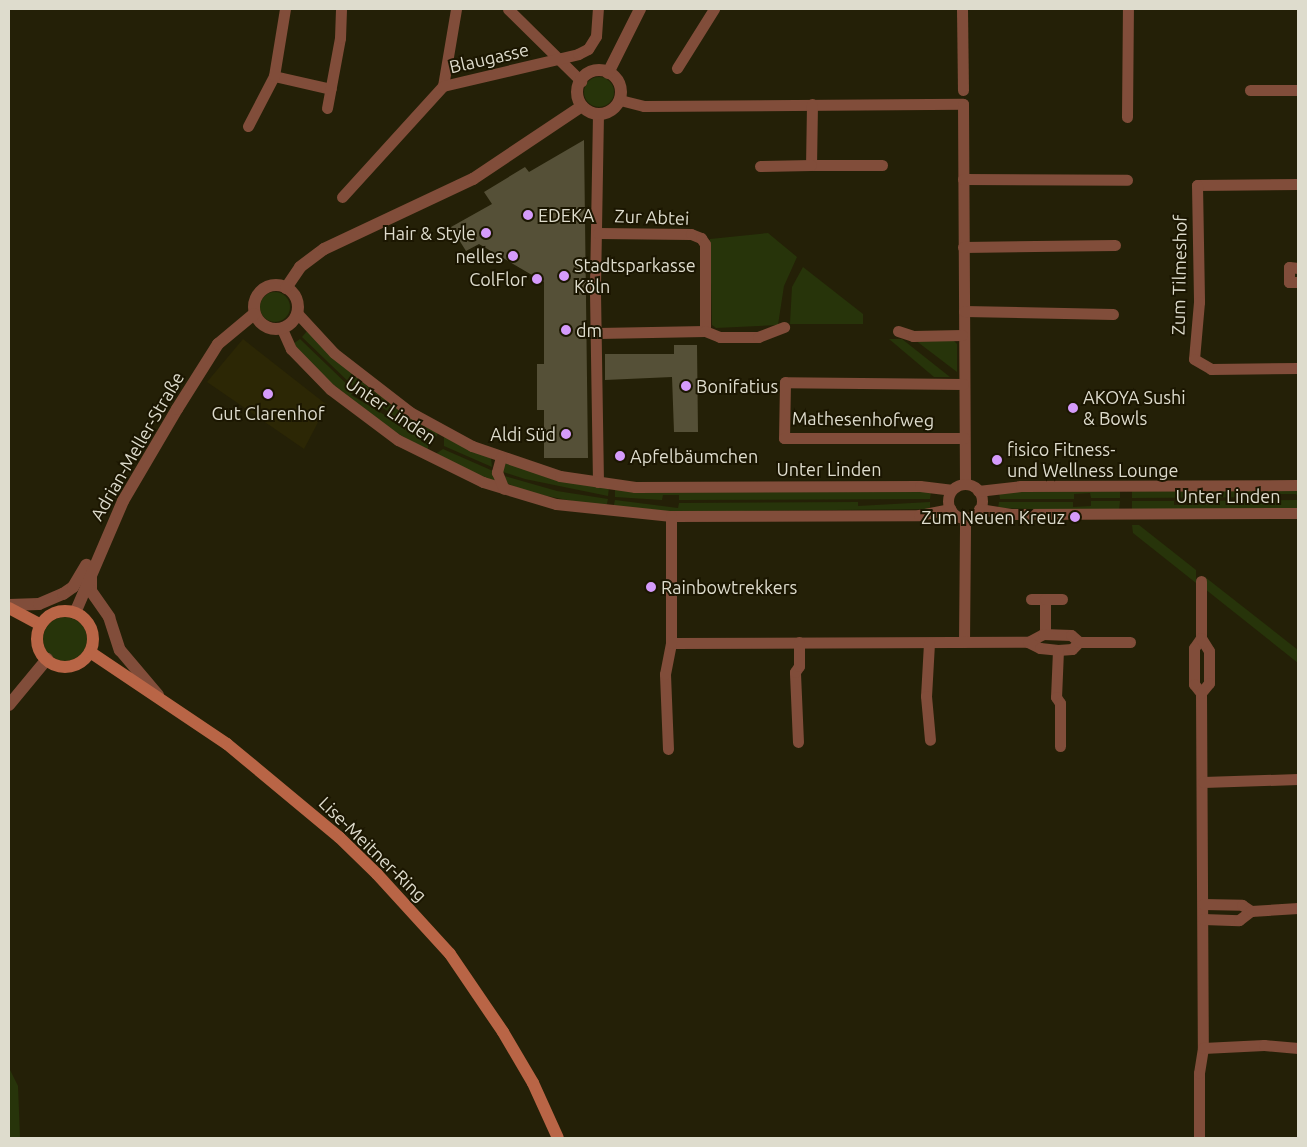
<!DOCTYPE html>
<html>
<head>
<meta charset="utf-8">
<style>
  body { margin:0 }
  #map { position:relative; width:1307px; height:1147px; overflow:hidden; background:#242007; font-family:Ubuntu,sans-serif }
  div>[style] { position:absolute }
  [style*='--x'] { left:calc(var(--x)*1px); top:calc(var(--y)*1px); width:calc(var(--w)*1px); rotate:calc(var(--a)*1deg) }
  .built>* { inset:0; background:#2c2705 }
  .green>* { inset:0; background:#27340a }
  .round { border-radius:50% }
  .building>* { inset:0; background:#555037 }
  .minor>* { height:11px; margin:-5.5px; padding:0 5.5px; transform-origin:5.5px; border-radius:5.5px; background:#814d3a }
  .minor>.ring { margin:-5.5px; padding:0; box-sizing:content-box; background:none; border:11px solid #814d3a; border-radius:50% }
  .tertiary>* { height:12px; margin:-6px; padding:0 6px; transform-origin:6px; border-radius:6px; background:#814d3a }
  .tertiary>.ring { margin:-6px; padding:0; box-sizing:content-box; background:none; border:12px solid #814d3a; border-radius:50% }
  .secondary>* { height:12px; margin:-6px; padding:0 6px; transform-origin:6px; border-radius:6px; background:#b96546 }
  .secondary>.ring { margin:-6px; padding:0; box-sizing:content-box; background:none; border:12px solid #b96546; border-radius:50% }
  .dots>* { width:14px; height:14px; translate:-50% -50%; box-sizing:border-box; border:2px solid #1b1601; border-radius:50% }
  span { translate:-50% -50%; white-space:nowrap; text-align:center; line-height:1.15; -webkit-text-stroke:4px #1b1601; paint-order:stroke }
  .street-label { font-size:18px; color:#dedccd }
  .poi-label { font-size:18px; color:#dedccd }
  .left { translate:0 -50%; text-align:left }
  .right { translate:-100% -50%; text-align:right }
  .frame { position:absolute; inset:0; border:10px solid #dedccd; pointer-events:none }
</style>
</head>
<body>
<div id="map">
  <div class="built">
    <div style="clip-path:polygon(243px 339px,327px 405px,304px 449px,207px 382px)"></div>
  </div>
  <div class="green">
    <div class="round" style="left:584px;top:77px;width:30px;height:30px"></div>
    <div style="clip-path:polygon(768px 233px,797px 257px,784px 286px,778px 325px,716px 328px,712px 325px,710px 239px)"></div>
    <div style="clip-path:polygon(803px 267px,863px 314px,863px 324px,790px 324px,792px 287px)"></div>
    <div class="round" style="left:260px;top:292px;width:30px;height:30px"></div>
    <div style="clip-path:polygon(307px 331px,370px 389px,438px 433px,436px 437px,432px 434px,430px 438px,404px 423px,355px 388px,302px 337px)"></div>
    <div style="clip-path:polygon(300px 339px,354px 391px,351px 395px,428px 441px,428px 452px,391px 429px,330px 382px,293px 344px)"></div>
    <div style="clip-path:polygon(889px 339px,902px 339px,950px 377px,934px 377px)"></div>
    <div style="clip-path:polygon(952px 339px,957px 344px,957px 372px,915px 340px)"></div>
    <div style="clip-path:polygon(444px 436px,491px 458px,492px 467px,444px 446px)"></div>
    <div style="clip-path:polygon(443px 449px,493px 471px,496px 482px,434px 455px)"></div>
    <div style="clip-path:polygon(502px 462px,609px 487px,608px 496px,525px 479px,500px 471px)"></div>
    <div style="clip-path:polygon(501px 475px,557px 491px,608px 499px,606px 508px,528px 492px,506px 483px)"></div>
    <div style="clip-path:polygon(615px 488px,915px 489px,931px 492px,930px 499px,679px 500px,679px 495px,663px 495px,662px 500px,615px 497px)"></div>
    <div style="clip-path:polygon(1298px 488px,1298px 497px,1296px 494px,1280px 494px,1280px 497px,1132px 498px,1132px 489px)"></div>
    <div style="clip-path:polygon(1005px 489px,1120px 489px,1120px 498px,1091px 498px,1090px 493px,1074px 494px,1074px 499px,1000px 499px,999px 493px)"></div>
    <div style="clip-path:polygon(615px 500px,678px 508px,679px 503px,858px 502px,858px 506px,930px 502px,930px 509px,647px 512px,613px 509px)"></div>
    <div style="clip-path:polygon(1298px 500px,1298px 510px,1132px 510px,1132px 501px,1174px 501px,1174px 505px,1190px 505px,1190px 501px)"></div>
    <div style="clip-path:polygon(1091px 501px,1120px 501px,1119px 511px,998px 508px,999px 502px,1073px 502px,1073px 507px,1091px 506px)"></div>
    <div style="clip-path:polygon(1132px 525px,1139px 525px,1196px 570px,1196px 583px,1133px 533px)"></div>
    <div style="clip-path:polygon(1205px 577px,1298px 650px,1298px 663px,1205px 589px)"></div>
    <div class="round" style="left:43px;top:617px;width:44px;height:44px"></div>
    <div style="clip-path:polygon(9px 1068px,18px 1086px,20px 1138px,9px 1138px)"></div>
  </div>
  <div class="building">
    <div style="clip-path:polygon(584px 140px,588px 458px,544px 458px,544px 410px,537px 410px,537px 364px,544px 364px,544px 282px,479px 244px,466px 251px,451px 227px,492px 204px,484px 192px,525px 167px,529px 172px)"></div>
    <div style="clip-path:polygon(674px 345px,697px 345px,698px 432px,674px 432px,672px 377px,605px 380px,605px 354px,674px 354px)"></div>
  </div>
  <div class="minor">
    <div style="--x:508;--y:9;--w:103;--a:44.6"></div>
    <div style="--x:962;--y:9;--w:81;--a:89.3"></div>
    <div style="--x:677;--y:68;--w:70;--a:-57.9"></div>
    <div style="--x:274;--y:76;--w:58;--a:12.8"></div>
    <div style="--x:443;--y:86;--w:78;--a:-80.4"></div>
    <div style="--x:1250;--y:90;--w:48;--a:0"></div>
    <div style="--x:620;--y:100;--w:25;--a:14"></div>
    <div style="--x:644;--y:106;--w:319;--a:-0.4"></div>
    <div style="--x:963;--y:104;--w:380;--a:89.7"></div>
    <div style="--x:812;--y:104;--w:61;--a:90.9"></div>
    <div style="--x:811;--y:165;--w:71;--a:0"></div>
    <div style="--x:327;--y:108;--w:71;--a:-79.5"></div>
    <div style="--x:340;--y:38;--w:29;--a:-88"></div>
    <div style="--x:598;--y:114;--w:178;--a:91"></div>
    <div style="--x:595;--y:292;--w:190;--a:89.1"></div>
    <div style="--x:1127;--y:117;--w:108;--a:-89.5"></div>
    <div style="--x:248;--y:126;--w:56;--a:-62.5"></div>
    <div style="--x:274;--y:76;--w:68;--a:-80.7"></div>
    <div style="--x:760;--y:166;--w:51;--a:-1.1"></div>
    <div style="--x:963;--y:179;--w:164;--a:0.3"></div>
    <div style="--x:1298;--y:184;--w:101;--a:179.4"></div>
    <div style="--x:1197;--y:185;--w:117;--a:89"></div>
    <div style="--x:1199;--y:302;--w:57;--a:95"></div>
    <div style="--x:1194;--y:359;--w:20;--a:30"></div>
    <div style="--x:1211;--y:369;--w:87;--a:-0.7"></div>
    <div style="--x:342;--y:197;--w:150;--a:-47.7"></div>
    <div style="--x:443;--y:86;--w:139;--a:-13.3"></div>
    <div style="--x:578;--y:54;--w:11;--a:-27"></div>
    <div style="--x:588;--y:49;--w:15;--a:-58"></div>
    <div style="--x:596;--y:36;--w:27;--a:-86"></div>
    <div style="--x:598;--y:233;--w:93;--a:0.6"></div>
    <div style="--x:691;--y:234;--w:11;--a:22"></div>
    <div style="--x:701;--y:238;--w:7;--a:56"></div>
    <div style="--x:705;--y:244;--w:87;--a:90"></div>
    <div style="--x:963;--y:247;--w:152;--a:-0.8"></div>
    <div style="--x:1298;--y:268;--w:9;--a:-174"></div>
    <div style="--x:1289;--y:267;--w:15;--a:90"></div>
    <div style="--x:1289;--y:282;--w:9;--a:0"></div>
    <div style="--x:964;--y:311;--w:149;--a:1.2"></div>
    <div style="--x:297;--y:313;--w:54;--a:47.2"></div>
    <div style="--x:334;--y:353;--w:96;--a:37.8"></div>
    <div style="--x:410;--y:412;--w:71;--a:28.7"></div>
    <div style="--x:472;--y:446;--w:93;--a:18.8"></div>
    <div style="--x:560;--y:476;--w:76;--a:8.3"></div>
    <div style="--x:635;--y:487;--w:285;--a:-0.2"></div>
    <div style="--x:920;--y:486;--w:31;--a:7"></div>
    <div style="--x:282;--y:329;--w:22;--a:66"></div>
    <div style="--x:291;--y:349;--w:56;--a:45.7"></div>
    <div style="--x:330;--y:389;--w:85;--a:36.9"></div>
    <div style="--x:398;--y:440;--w:95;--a:26.3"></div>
    <div style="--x:483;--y:482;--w:76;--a:16.8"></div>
    <div style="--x:556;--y:504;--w:116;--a:6"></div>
    <div style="--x:671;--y:516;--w:248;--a:-0.2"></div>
    <div style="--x:919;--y:515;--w:32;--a:-11"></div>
    <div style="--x:898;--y:331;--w:16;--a:18"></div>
    <div style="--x:913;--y:336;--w:49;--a:-1.2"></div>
    <div style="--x:598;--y:333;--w:107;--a:-1.1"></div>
    <div style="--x:705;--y:331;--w:16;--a:22"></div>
    <div style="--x:720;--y:337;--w:38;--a:0"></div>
    <div style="--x:758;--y:337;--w:28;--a:-21"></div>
    <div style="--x:963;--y:384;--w:178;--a:-179.4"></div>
    <div style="--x:785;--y:382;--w:56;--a:91"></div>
    <div style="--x:784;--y:438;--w:180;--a:0"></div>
    <div style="--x:501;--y:457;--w:16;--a:105"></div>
    <div style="--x:497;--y:472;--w:18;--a:68"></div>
    <div class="ring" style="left:948px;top:484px;width:23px;height:23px"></div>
    <div style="--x:978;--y:491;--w:43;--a:-6.6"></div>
    <div style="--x:1021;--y:486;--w:277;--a:-0.2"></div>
    <div style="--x:979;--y:509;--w:32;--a:9"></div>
    <div style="--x:1011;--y:514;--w:287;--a:-0.2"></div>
    <div style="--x:1201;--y:581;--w:57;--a:90"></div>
    <div style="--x:1201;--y:638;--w:12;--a:125"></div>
    <div style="--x:1194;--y:648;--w:36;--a:90"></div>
    <div style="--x:1194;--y:684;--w:11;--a:52"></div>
    <div style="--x:1201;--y:693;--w:355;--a:89.7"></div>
    <div style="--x:1031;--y:599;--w:14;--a:0"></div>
    <div style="--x:1045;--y:634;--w:35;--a:-90"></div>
    <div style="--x:1045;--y:599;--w:17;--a:0"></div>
    <div style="--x:1201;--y:638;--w:15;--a:58"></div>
    <div style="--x:1209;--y:651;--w:32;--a:90"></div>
    <div style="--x:1209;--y:683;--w:13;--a:129"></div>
    <div style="--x:964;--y:642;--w:125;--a:-89.5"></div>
    <div style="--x:1028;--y:642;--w:17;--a:-28"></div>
    <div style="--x:1043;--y:634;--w:28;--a:2"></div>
    <div style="--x:1071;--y:635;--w:11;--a:41"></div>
    <div style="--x:671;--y:643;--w:357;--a:-0.2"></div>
    <div style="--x:1028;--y:642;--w:13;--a:27"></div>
    <div style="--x:1040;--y:648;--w:18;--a:6"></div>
    <div style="--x:1058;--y:650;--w:14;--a:-4"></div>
    <div style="--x:1072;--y:649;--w:10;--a:-45"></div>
    <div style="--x:1079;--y:642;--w:51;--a:0"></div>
    <div style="--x:929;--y:643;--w:53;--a:93.2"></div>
    <div style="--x:926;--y:696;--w:44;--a:84.8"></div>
    <div style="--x:1058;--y:650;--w:47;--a:92.4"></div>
    <div style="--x:1056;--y:697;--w:7;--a:56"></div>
    <div style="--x:1060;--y:703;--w:43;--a:90"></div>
    <div style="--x:798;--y:742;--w:70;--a:-92.5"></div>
    <div style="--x:795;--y:672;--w:7;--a:-56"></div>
    <div style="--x:799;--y:666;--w:24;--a:-90"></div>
    <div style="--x:668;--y:749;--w:75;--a:-92.3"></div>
    <div style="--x:665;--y:674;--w:32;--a:-79"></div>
    <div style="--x:671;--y:643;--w:127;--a:-90"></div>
    <div style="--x:1203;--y:782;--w:95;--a:-1.8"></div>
    <div style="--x:1203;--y:904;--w:39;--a:1"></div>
    <div style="--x:1242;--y:905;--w:11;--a:34"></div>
    <div style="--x:1203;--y:919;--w:36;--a:2"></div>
    <div style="--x:1239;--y:920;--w:15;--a:-37"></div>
    <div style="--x:1251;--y:911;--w:47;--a:-3.7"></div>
    <div style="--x:1199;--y:1138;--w:65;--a:-90"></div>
    <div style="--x:1199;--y:1073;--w:25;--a:-81"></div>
    <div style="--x:1203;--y:1048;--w:61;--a:-2.8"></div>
    <div style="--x:1264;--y:1045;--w:34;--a:5"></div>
  </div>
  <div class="tertiary">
    <div class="ring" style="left:577px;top:70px;width:32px;height:32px"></div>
    <div style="--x:608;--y:73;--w:72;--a:-63.4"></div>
    <div class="ring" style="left:254px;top:285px;width:32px;height:32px"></div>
    <div style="--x:286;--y:288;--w:25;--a:-56"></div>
    <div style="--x:300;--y:267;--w:30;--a:-37"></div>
    <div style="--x:324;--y:249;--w:165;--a:-25.2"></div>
    <div style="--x:473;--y:179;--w:131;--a:-33.8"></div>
    <div style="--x:91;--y:576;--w:15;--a:90"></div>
    <div style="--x:91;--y:591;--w:32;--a:55"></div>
    <div style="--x:109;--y:617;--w:35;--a:72"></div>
    <div style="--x:120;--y:650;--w:59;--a:49.8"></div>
    <div style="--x:9;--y:605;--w:30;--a:-2"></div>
    <div style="--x:39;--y:604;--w:26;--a:-23"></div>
    <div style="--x:63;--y:594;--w:12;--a:-35"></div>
    <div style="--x:73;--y:587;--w:26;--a:-59"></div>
    <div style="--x:75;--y:613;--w:122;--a:-66.8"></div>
    <div style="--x:123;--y:501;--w:107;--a:-59.6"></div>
    <div style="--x:177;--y:409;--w:77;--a:-57.8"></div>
    <div style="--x:218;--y:344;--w:47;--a:-39.8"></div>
    <div style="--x:9;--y:705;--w:60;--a:-50.4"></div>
  </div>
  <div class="secondary">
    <div style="--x:9;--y:608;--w:36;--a:28"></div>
    <div class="ring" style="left:37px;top:611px;width:44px;height:44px"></div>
    <div style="--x:90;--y:652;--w:165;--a:33.9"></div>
    <div style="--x:227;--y:744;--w:146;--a:39.7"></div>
    <div style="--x:339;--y:837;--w:53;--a:44.2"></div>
    <div style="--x:377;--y:874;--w:108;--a:47.6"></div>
    <div style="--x:450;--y:954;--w:94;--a:55.8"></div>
    <div style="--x:503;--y:1032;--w:59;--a:59.5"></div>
    <div style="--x:533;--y:1083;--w:60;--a:65.6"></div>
  </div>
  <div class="dots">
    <div style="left:528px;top:215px;background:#d59bfb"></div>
    <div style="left:486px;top:233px;background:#d59bfb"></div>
    <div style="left:513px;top:256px;background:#d59bfb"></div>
    <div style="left:564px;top:276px;background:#d59bfb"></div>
    <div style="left:537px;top:279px;background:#d59bfb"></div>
    <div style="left:566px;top:330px;background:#d59bfb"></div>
    <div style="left:686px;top:386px;background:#d59bfb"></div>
    <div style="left:268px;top:394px;background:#d59bfb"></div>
    <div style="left:1073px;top:408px;background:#d59bfb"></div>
    <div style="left:566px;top:434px;background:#d59bfb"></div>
    <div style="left:620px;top:456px;background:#d59bfb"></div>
    <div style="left:997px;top:460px;background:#d59bfb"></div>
    <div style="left:1075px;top:517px;background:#d59bfb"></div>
    <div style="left:651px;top:587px;background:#d59bfb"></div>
  </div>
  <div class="street-label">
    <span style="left:489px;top:58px;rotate:-13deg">Blaugasse</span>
    <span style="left:652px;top:217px;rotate:2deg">Zur Abtei</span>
    <span style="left:1179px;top:275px;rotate:-89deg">Zum Tilmeshof</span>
    <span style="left:391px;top:410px;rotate:34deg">Unter Linden</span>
    <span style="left:863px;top:419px;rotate:1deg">Mathesenhofweg</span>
    <span style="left:137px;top:446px;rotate:-60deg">Adrian-Meller-Straße</span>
    <span style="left:829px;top:469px">Unter Linden</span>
    <span style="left:1228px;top:496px">Unter Linden</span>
    <span style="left:373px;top:849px;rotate:44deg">Lise-Meitner-Ring</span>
  </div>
  <div class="poi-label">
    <span class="left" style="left:538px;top:215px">EDEKA</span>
    <span class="right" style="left:476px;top:233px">Hair &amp; Style</span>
    <span class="right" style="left:503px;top:256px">nelles</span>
    <span class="left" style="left:574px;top:276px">Stadtsparkasse<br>Köln</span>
    <span class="right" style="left:527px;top:279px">ColFlor</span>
    <span class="left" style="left:576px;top:330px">dm</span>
    <span class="left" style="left:696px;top:386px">Bonifatius</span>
    <span class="left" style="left:1083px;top:408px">AKOYA Sushi<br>&amp; Bowls</span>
    <span style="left:268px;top:413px">Gut Clarenhof</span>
    <span class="right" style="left:556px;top:434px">Aldi Süd</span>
    <span class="left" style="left:1007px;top:460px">fisico Fitness-<br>und Wellness Lounge</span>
    <span class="left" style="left:630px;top:456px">Apfelbäumchen</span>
    <span class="right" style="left:1065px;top:517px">Zum Neuen Kreuz</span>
    <span class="left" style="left:661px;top:587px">Rainbowtrekkers</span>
  </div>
  <div class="frame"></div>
</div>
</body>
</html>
